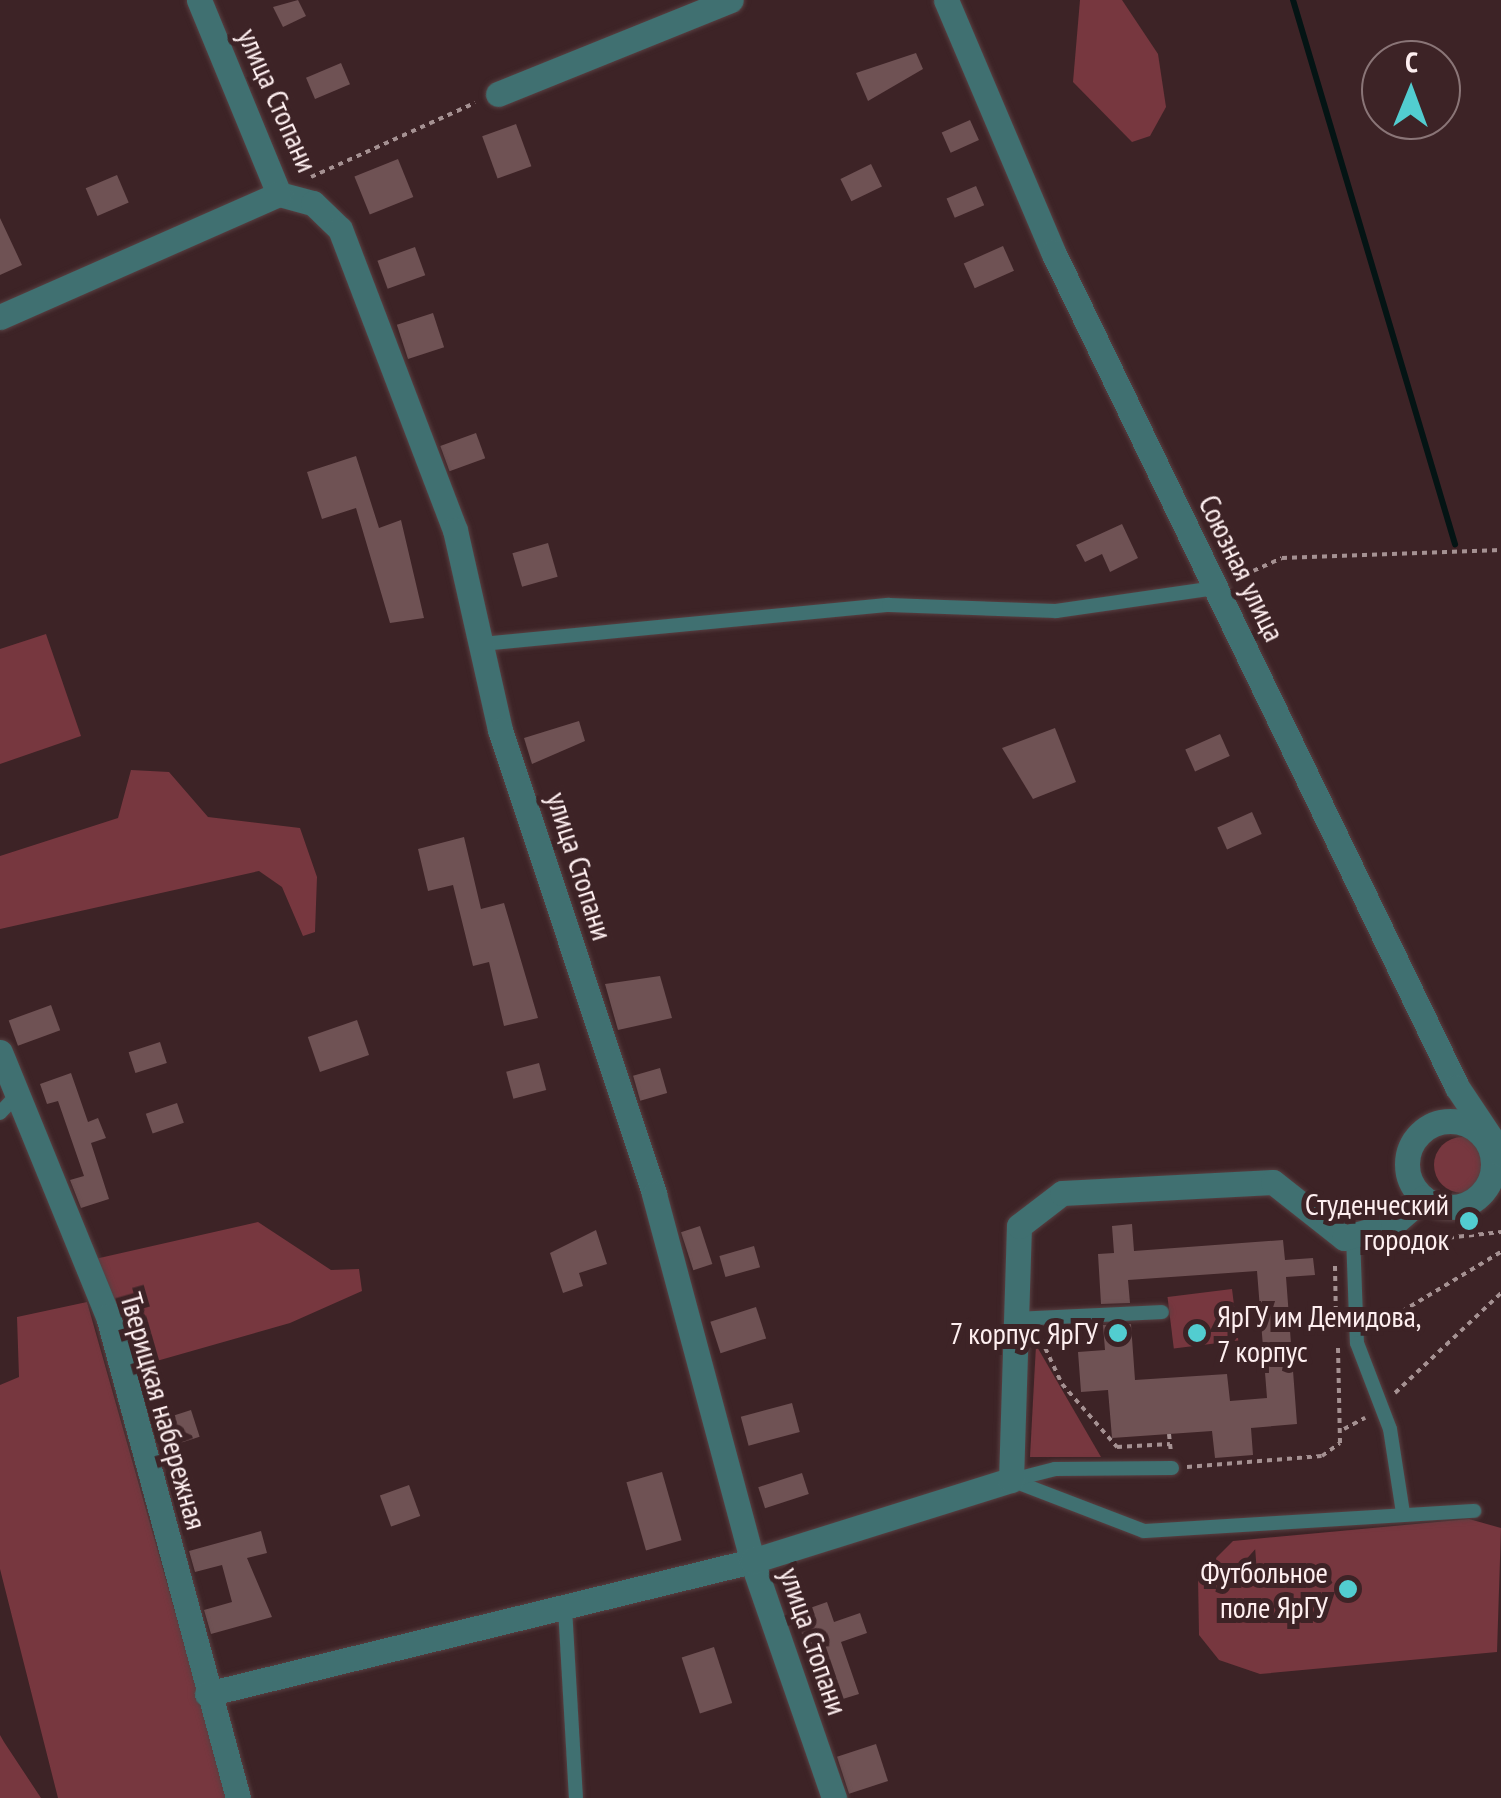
<!DOCTYPE html>
<html>
<head>
<meta charset="utf-8">
<style>
  body { margin:0 }
  #map { position:relative; width:1501px; height:1798px; overflow:hidden; background:#3d2326; font-family:"PT Sans Narrow",sans-serif }
  div>[style] { position:absolute }
  [style*='--x'] { left:calc(var(--x)*1px); top:calc(var(--y)*1px); width:calc(var(--w)*1px); rotate:calc(var(--a)*1deg) }
  .green>* { inset:0; background:#77373f; transform-origin:0 0 }
  .round { border-radius:50% }
  .stream>* { height:6px; margin:-3px; padding:0 3px; transform-origin:3px; border-radius:3px; background:#041414 }
  .building>* { inset:0; background:#6f5254; transform-origin:0 0 }
  .path>* { height:4px; margin-top:-2px; transform-origin:0; background:repeating-linear-gradient(90deg,#a59192 0 5px,transparent 0 10px) }
  .roads { filter:drop-shadow(0 0 2px #584042) drop-shadow(0 0 2px #584042) }
  .service>* { height:14px; margin:-7px; padding:0 7px; transform-origin:7px; border-radius:7px; background:#407071 }
  .minor>* { height:25px; margin:-12.5px; padding:0 12.5px; transform-origin:12.5px; border-radius:12.5px; background:#407071 }
  .minor>.ring { margin:-12.5px; padding:0; box-sizing:content-box; background:none; border:25px solid #407071; border-radius:50% }
  .tertiary>* { height:25px; margin:-12.5px; padding:0 12.5px; transform-origin:12.5px; border-radius:12.5px; background:#407071 }
  .dots>* { width:28px; height:28px; translate:-50% -50%; box-sizing:border-box; border:5px solid #3d2326; border-radius:50% }
  span { translate:-50% -50%; white-space:nowrap; text-align:center; line-height:1.15; -webkit-text-stroke:10px #3d2326; paint-order:stroke }
  .street-label { font-size:30px; color:#feeff0 }
  .poi-label { font-size:30px; color:#feeff0 }
  .right { translate:-100% -50%; text-align:right }
  .left { translate:0 -50%; text-align:left }
  .north { position:absolute; left:1361px; top:40px; width:100px; height:100px; box-sizing:border-box; background:#3d2326; border:2px solid #8a7577; border-radius:50%; rotate:1deg; font-size:28px; font-weight:700; line-height:40px; text-align:center; color:#feeff0 }
  .north::after { content:''; display:block; margin:auto; width:35px; height:45px; background:#52cdd0; clip-path:polygon(50% 0,100% 100%,50% 72%,0 100%) }
</style>
</head>
<body>
<div id="map">
  <div class="green">
    <div style="clip-path:polygon(1080px 0,1122px 0,1158px 54px,1166px 107px,1150px 136px,1132px 142px,1073px 82px)"></div>
    <div style="clip-path:polygon(46px 634px,81px 736px,0 764px,0 649px)"></div>
    <div style="clip-path:polygon(131px 770px,169px 772px,208px 817px,300px 828px,317px 877px,315px 932px,303px 936px,282px 887px,259px 871px,0 929px,0 856px,118px 818px)"></div>
    <div class="round" style="left:1434px;top:1137px;width:56px;height:56px"></div>
    <div style="clip-path:polygon(258px 1222px,331px 1270px,359px 1269px,362px 1291px,290px 1323px,132px 1368px,95px 1259px)"></div>
    <div style="left:1232px;top:1289px;width:52px;height:65px;rotate:83deg"></div>
    <div style="clip-path:polygon(87px 1302px,228px 1798px,58px 1798px,0 1569px,0 1385px,19px 1377px,17px 1317px)"></div>
    <div style="clip-path:polygon(1036px 1345px,1101px 1457px,1030px 1457px)"></div>
    <div style="clip-path:polygon(1469px 1519px,1501px 1528px,1497px 1652px,1260px 1674px,1219px 1660px,1199px 1635px,1198px 1576px,1233px 1541px)"></div>
    <div style="clip-path:polygon(0 1735px,4px 1742px,41px 1798px,0 1798px)"></div>
  </div>
  <div class="stream">
    <div style="--x:1293;--y:0;--w:568;--a:73.42"></div>
  </div>
  <div class="building">
    <div style="clip-path:polygon(298px 0,306px 16px,283px 27px,273px 7px)"></div>
    <div style="clip-path:polygon(916px 53px,923px 69px,868px 101px,856px 73px)"></div>
    <div style="left:341px;top:63px;width:23px;height:38px;rotate:67deg"></div>
    <div style="left:970px;top:120px;width:22px;height:31px;rotate:66deg"></div>
    <div style="left:516px;top:124px;width:45px;height:36px;rotate:70deg"></div>
    <div style="left:398px;top:159px;width:41px;height:47px;rotate:68deg"></div>
    <div style="left:871px;top:164px;width:25px;height:34px;rotate:64deg"></div>
    <div style="left:117px;top:175px;width:30px;height:34px;rotate:67deg"></div>
    <div style="left:976px;top:186px;width:21px;height:32px;rotate:67deg"></div>
    <div style="clip-path:polygon(0 218px,22px 265px,0 275px)"></div>
    <div style="left:1003px;top:246px;width:27px;height:43px;rotate:66deg"></div>
    <div style="left:415px;top:247px;width:30px;height:40px;rotate:70deg"></div>
    <div style="left:433px;top:313px;width:36px;height:38px;rotate:72deg"></div>
    <div style="left:476px;top:433px;width:27px;height:38px;rotate:70deg"></div>
    <div style="clip-path:polygon(356px 456px,379px 528px,401px 520px,424px 618px,390px 623px,356px 508px,322px 519px,307px 472px)"></div>
    <div style="clip-path:polygon(1122px 524px,1138px 558px,1110px 572px,1102px 554px,1085px 562px,1076px 545px)"></div>
    <div style="left:548px;top:543px;width:35px;height:37px;rotate:74deg"></div>
    <div style="clip-path:polygon(579px 721px,585px 741px,532px 764px,524px 738px)"></div>
    <div style="clip-path:polygon(1055px 728px,1076px 782px,1033px 799px,1002px 748px)"></div>
    <div style="left:1220px;top:734px;width:24px;height:38px;rotate:66deg"></div>
    <div style="left:1252px;top:812px;width:24px;height:38px;rotate:66deg"></div>
    <div style="clip-path:polygon(464px 837px,481px 909px,504px 903px,538px 1018px,504px 1026px,489px 962px,473px 966px,453px 885px,428px 891px,418px 849px)"></div>
    <div style="clip-path:polygon(660px 976px,672px 1018px,618px 1030px,605px 984px)"></div>
    <div style="left:51px;top:1005px;width:27px;height:45px;rotate:70deg"></div>
    <div style="left:357px;top:1020px;width:37px;height:52px;rotate:71deg"></div>
    <div style="left:160px;top:1042px;width:22px;height:33px;rotate:72deg"></div>
    <div style="left:539px;top:1063px;width:28px;height:34px;rotate:75deg"></div>
    <div style="left:660px;top:1068px;width:26px;height:28px;rotate:74deg"></div>
    <div style="clip-path:polygon(71px 1073px,88px 1122px,98px 1118px,106px 1138px,91px 1143px,109px 1199px,81px 1208px,70px 1180px,84px 1176px,58px 1101px,47px 1104px,40px 1084px)"></div>
    <div style="left:177px;top:1103px;width:21px;height:33px;rotate:71deg"></div>
    <div style="clip-path:polygon(1132px 1224px,1134px 1251px,1283px 1240px,1285px 1260px,1313px 1258px,1315px 1275px,1286px 1277px,1297px 1424px,1251px 1428px,1253px 1455px,1215px 1458px,1212px 1431px,1112px 1438px,1108px 1390px,1081px 1392px,1078px 1352px,1105px 1350px,1103px 1325px,1131px 1324px,1135px 1380px,1227px 1374px,1230px 1401px,1267px 1398px,1257px 1271px,1128px 1280px,1130px 1303px,1101px 1304px,1098px 1254px,1114px 1253px,1112px 1226px)"></div>
    <div style="left:700px;top:1226px;width:40px;height:20px;rotate:72deg"></div>
    <div style="clip-path:polygon(596px 1230px,607px 1264px,579px 1273px,583px 1286px,563px 1293px,550px 1253px)"></div>
    <div style="left:754px;top:1246px;width:22px;height:36px;rotate:74deg"></div>
    <div style="left:756px;top:1307px;width:33px;height:48px;rotate:72deg"></div>
    <div style="left:792px;top:1403px;width:30px;height:53px;rotate:75deg"></div>
    <div style="left:191px;top:1410px;width:28px;height:40px;rotate:72deg"></div>
    <div style="left:662px;top:1472px;width:71px;height:37px;rotate:74deg"></div>
    <div style="left:802px;top:1473px;width:22px;height:46px;rotate:72deg"></div>
    <div style="left:409px;top:1485px;width:33px;height:31px;rotate:70deg"></div>
    <div style="clip-path:polygon(261px 1531px,267px 1553px,247px 1558px,272px 1617px,211px 1634px,204px 1610px,232px 1602px,222px 1565px,195px 1572px,189px 1551px)"></div>
    <div style="clip-path:polygon(827px 1602px,834px 1622px,860px 1613px,867px 1633px,841px 1642px,859px 1694px,833px 1702px,793px 1614px)"></div>
    <div style="left:714px;top:1647px;width:59px;height:34px;rotate:72deg"></div>
    <div style="left:876px;top:1744px;width:39px;height:41px;rotate:72deg"></div>
  </div>
  <div class="path">
    <div style="--x:311;--y:177;--w:180;--a:-24.3"></div>
    <div style="--x:1235;--y:579;--w:51;--a:-24.1"></div>
    <div style="--x:1282;--y:558;--w:219;--a:-2.1"></div>
    <div style="--x:1409;--y:1242;--w:93;--a:-6.2"></div>
    <div style="--x:1335;--y:1266;--w:55;--a:89"></div>
    <div style="--x:1376;--y:1327;--w:146;--a:-31"></div>
    <div style="--x:1041;--y:1339;--w:50;--a:65"></div>
    <div style="--x:1062;--y:1384;--w:84;--a:48.9"></div>
    <div style="--x:1117;--y:1447;--w:53;--a:-3.2"></div>
    <div style="--x:1395;--y:1393;--w:146;--a:-43.3"></div>
    <div style="--x:1344;--y:1429;--w:24;--a:-28"></div>
    <div style="--x:1169;--y:1434;--w:19;--a:84"></div>
    <div style="--x:1187;--y:1467;--w:135;--a:-4.7"></div>
    <div style="--x:1322;--y:1456;--w:22;--a:-36"></div>
    <div style="--x:1340;--y:1443;--w:97;--a:-91.2"></div>
  </div>
  <div class="roads">
    <div class="service">
      <div style="--x:482;--y:644;--w:409;--a:-5.5"></div>
      <div style="--x:889;--y:605;--w:167;--a:2.1"></div>
      <div style="--x:1056;--y:611;--w:161;--a:-8.2"></div>
      <div style="--x:0;--y:1113;--w:22;--a:-47"></div>
      <div style="--x:1353;--y:1236;--w:107;--a:87.9"></div>
      <div style="--x:1357;--y:1343;--w:92;--a:69"></div>
      <div style="--x:1390;--y:1429;--w:85;--a:81.2"></div>
      <div style="--x:1016;--y:1319;--w:146;--a:-2.7"></div>
      <div style="--x:1011;--y:1480;--w:142;--a:21"></div>
      <div style="--x:1144;--y:1531;--w:331;--a:-3.5"></div>
      <div style="--x:1012;--y:1480;--w:44;--a:-14.3"></div>
      <div style="--x:1055;--y:1469;--w:117;--a:-0.5"></div>
      <div style="--x:565;--y:1608;--w:190;--a:86.7"></div>
    </div>
    <div class="minor">
      <div style="--x:199;--y:0;--w:210;--a:67.6"></div>
      <div style="--x:498;--y:94;--w:251;--a:-22"></div>
      <div style="--x:279;--y:194;--w:35;--a:15"></div>
      <div style="--x:313;--y:203;--w:37;--a:44"></div>
      <div style="--x:340;--y:229;--w:322;--a:69.1"></div>
      <div style="--x:455;--y:530;--w:205;--a:77.3"></div>
      <div style="--x:500;--y:730;--w:489;--a:71.6"></div>
      <div style="--x:654;--y:1194;--w:380;--a:75"></div>
      <div style="--x:752;--y:1561;--w:251;--a:70.9"></div>
      <div style="--x:0;--y:317;--w:305;--a:-23.8"></div>
      <div style="--x:0;--y:1052;--w:285;--a:67.8"></div>
      <div style="--x:108;--y:1316;--w:499;--a:74.9"></div>
      <div class="ring" style="left:1407px;top:1121px;width:61px;height:61px"></div>
      <div style="--x:207;--y:1694;--w:561;--a:-13.71"></div>
      <div style="--x:752;--y:1561;--w:271;--a:-17.4"></div>
      <div style="--x:1011;--y:1480;--w:254;--a:-88.2"></div>
      <div style="--x:1019;--y:1226;--w:54;--a:-37.5"></div>
      <div style="--x:1062;--y:1193;--w:211;--a:-3"></div>
      <div style="--x:1273;--y:1182;--w:90;--a:38.3"></div>
      <div style="--x:1344;--y:1238;--w:51;--a:-15.9"></div>
      <div style="--x:1393;--y:1224;--w:40;--a:-41"></div>
    </div>
    <div class="tertiary">
      <div style="--x:946;--y:0;--w:274;--a:67"></div>
      <div style="--x:1053;--y:252;--w:928;--a:64.18"></div>
      <div style="--x:1457;--y:1087;--w:79;--a:56.3"></div>
    </div>
  </div>
  <div class="dots">
    <div style="left:1469px;top:1221px;background:#52cdd0"></div>
    <div style="left:1118px;top:1333px;background:#52cdd0"></div>
    <div style="left:1197px;top:1333px;background:#52cdd0"></div>
    <div style="left:1348px;top:1589px;background:#52cdd0"></div>
  </div>
  <div class="street-label">
    <span style="left:278px;top:100px;rotate:66deg">улица Стопани</span>
    <span style="left:1242px;top:568px;rotate:64deg">Союзная улица</span>
    <span style="left:580px;top:866px;rotate:72deg">улица Стопани</span>
    <span style="left:164px;top:1411px;rotate:74deg">Тверицкая набережная</span>
    <span style="left:814px;top:1641px;rotate:71deg">улица Стопани</span>
  </div>
  <div class="poi-label">
    <span class="right" style="left:1449px;top:1221px">Студенческий<br>городок</span>
    <span class="left" style="left:1217px;top:1333px">ЯрГУ им Демидова,<br>7 корпус</span>
    <span class="right" style="left:1098px;top:1333px">7 корпус ЯрГУ</span>
    <span class="right" style="left:1328px;top:1589px">Футбольное<br>поле ЯрГУ</span>
  </div>
  <div class="north">С</div>
</div>
</body>
</html>
